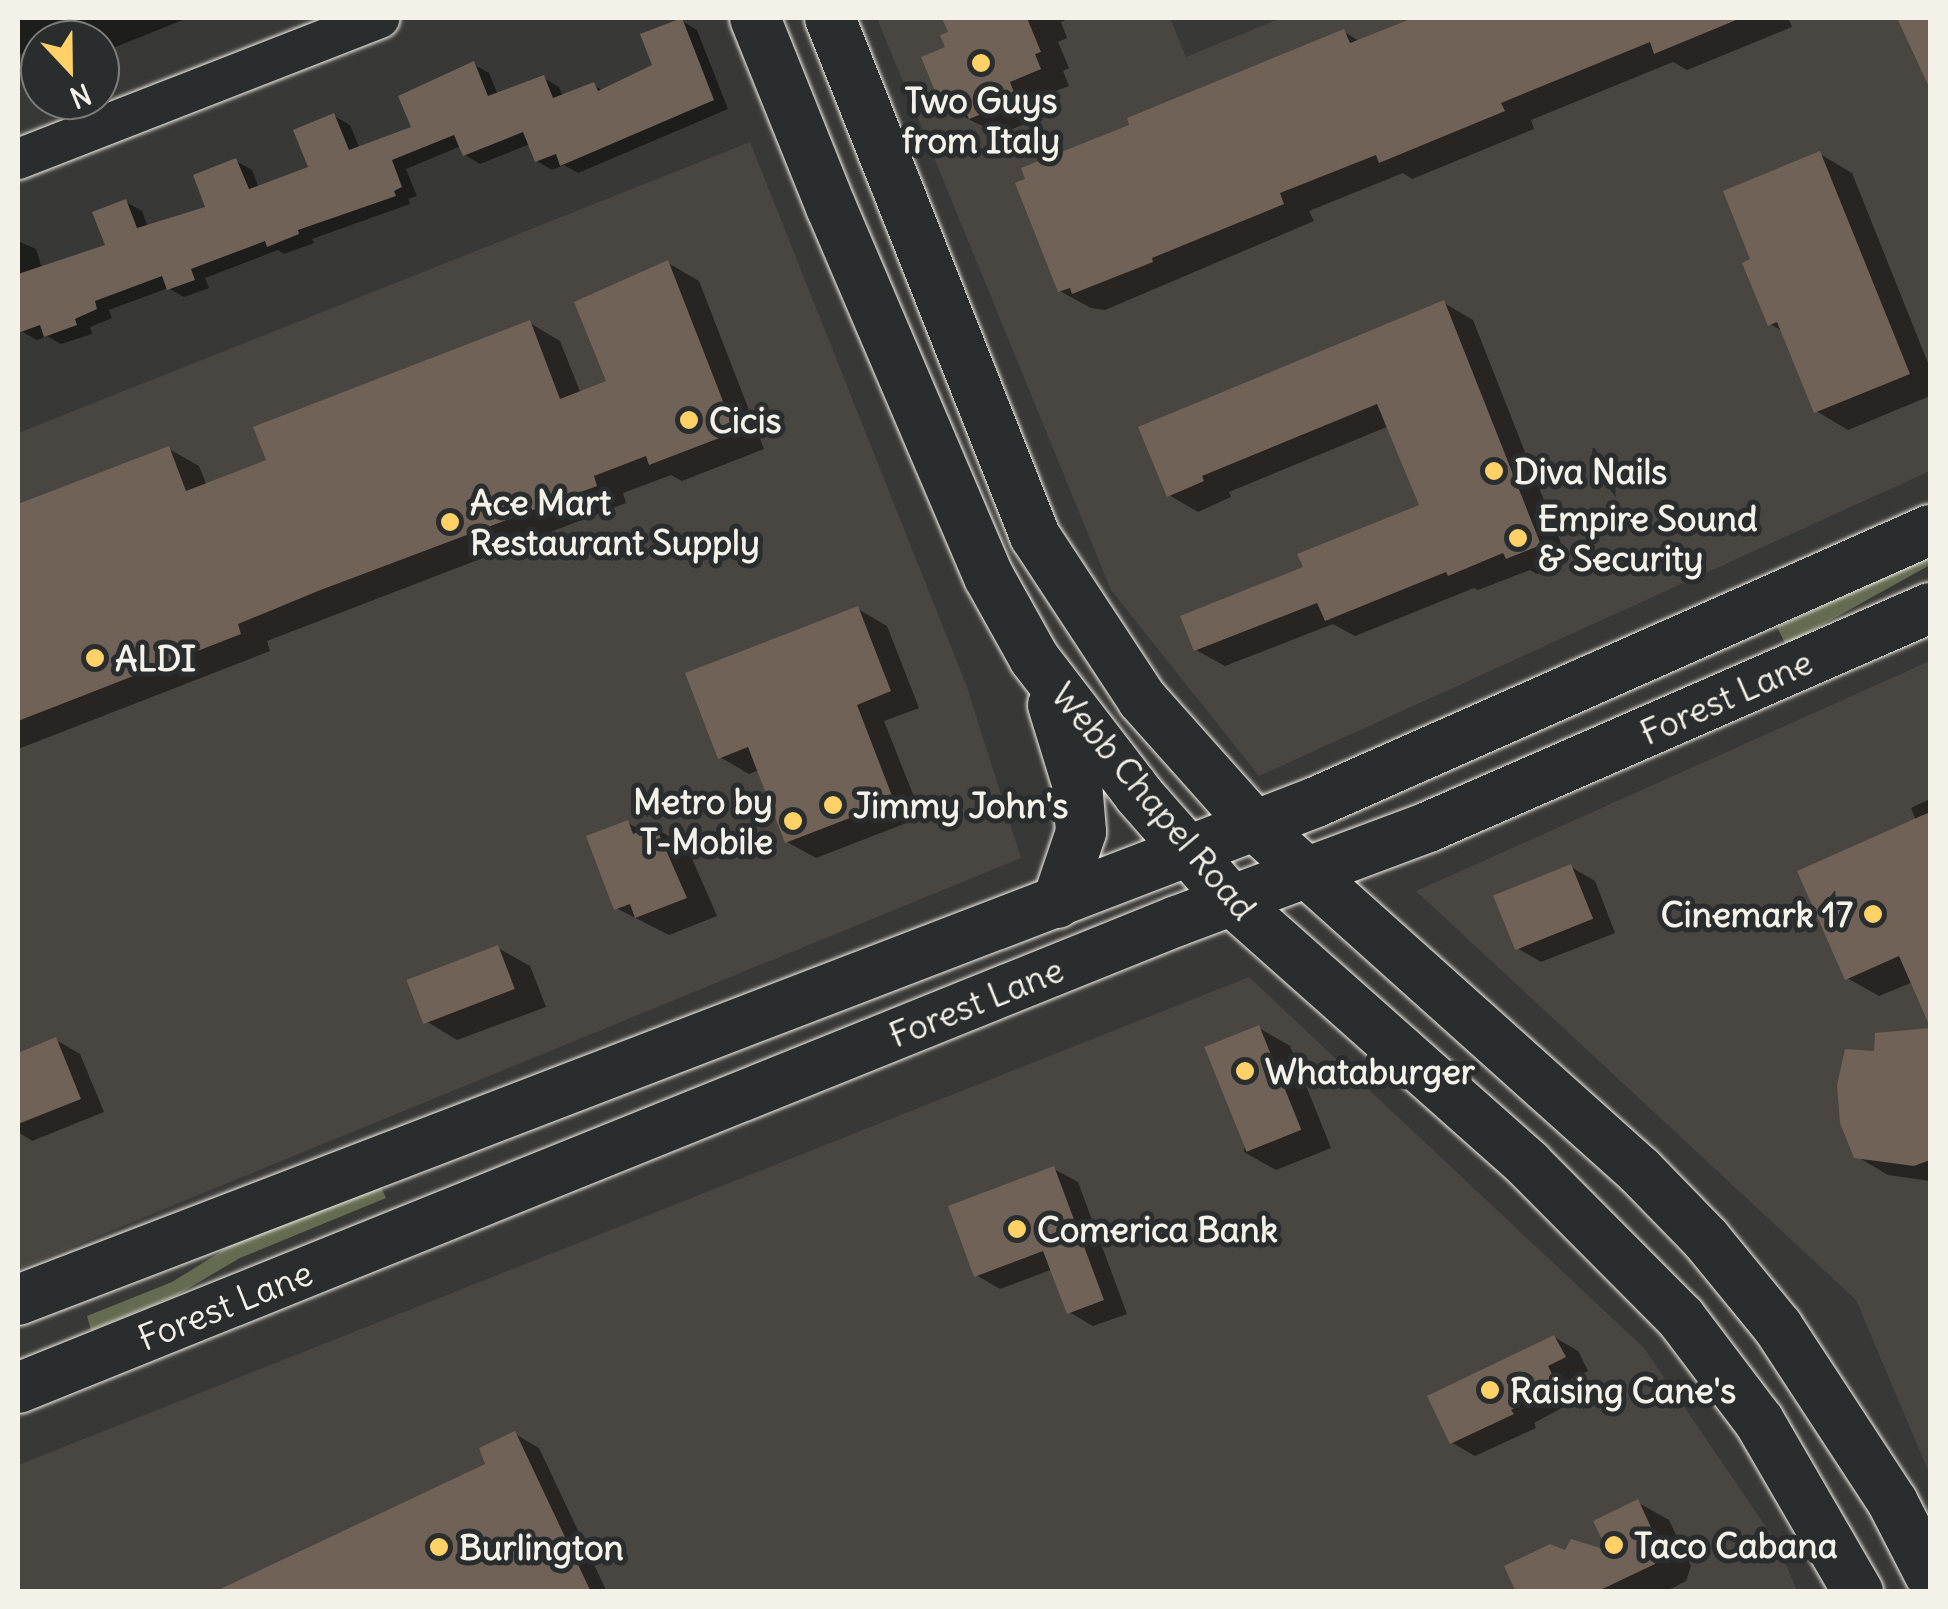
<!DOCTYPE html>
<html>
<head>
<meta charset="utf-8">
<style>
  body { margin:0 }
  #map { position:relative; width:1948px; height:1609px; overflow:hidden; background:#383836; font-family:Delius,sans-serif }
  div>[style] { position:absolute }
  [style*='--x'] { left:calc(var(--x)*1px); top:calc(var(--y)*1px); width:calc(var(--w)*1px); rotate:calc(var(--a)*1deg) }
  .built>* { inset:0; background:#494540 }
  .green>* { inset:0; background:#646b51 }
  .shadow>* { inset:0; background:#0007 }
  .building>* { inset:0; background:#716257; transform-origin:0 0 }
  .roads { filter:drop-shadow(0 0 2px #f4f1e8) drop-shadow(0 0 2px #f4f1e8) }
  .minor>* { height:40px; margin:-20px; padding:0 20px; transform-origin:20px; border-radius:20px; background:#2a2d2e }
  .major>* { height:50px; margin:-25px; padding:0 25px; transform-origin:25px; border-radius:25px; background:#2a2d2e }
  .dots>* { width:28px; height:28px; translate:-50% -50%; box-sizing:border-box; border:5px solid #2a2d2e; border-radius:50% }
  span { translate:-50% -50%; white-space:nowrap; text-align:center; line-height:1.15; -webkit-text-stroke:10px #2a2d2e; paint-order:stroke }
  .poi-label { font-size:35px; color:#f4f1e8; font-weight:700 }
  .left { translate:0 -50%; text-align:left }
  .right { translate:-100% -50%; text-align:right }
  .street-label { font-size:35px; color:#f4f1e8 }
  .frame { position:absolute; inset:0; border:20px solid #f4f1e8; pointer-events:none }
  .north { position:absolute; left:20px; top:20px; width:100px; height:100px; box-sizing:border-box; background:#2a2d2e; border:2px solid #7b7b78; border-radius:50%; rotate:158deg; font-size:28px; font-weight:700; line-height:40px; text-align:center; color:#f4f1e8 }
  .north::after { content:''; display:block; margin:auto; width:35px; height:45px; background:#ffd166; clip-path:polygon(50% 0,100% 100%,50% 72%,0 100%) }
</style>
</head>
<body>
<div id="map">
  <div class="built">
    <div style="clip-path:polygon(877px 18px,1170px 18px,1186px 57px,1281px 18px,1930px 18px,1930px 471px,1259px 776px,1111px 590px)"></div>
    <div style="clip-path:polygon(750px 142px,967px 687px,1021px 858px,18px 1269px,18px 433px)"></div>
    <div style="clip-path:polygon(1930px 661px,1930px 1475px,1856px 1300px,1416px 891px)"></div>
    <div style="clip-path:polygon(1249px 977px,1644px 1348px,1777px 1543px,1797px 1591px,18px 1592px,18px 1465px)"></div>
  </div>
  <div class="green">
    <div style="clip-path:polygon(1930px 557px,1930px 565px,1786px 645px,1777px 627px)"></div>
    <div style="clip-path:polygon(381px 1187px,386px 1198px,240px 1258px,177px 1295px,91px 1330px,87px 1316px,172px 1282px,238px 1241px)"></div>
  </div>
  <div class="shadow">
    <div style="clip-path:polygon(18px 18px,188px 18px,103px 52px,100px 40px,40px 40px,37px 56px,28px 51px,18px 55px)"></div>
    <div style="clip-path:polygon(945px 18px,1071px 18px,1061px 22px,1067px 38px,1058px 42px,1069px 68px,1063px 71px,1069px 86px,1037px 98px,1044px 116px,1000px 134px,972px 121px,943px 104px,951px 33px)"></div>
    <div style="clip-path:polygon(1419px 18px,1788px 18px,1792px 27px,1687px 70px,1673px 62px,1531px 120px,1534px 129px,1412px 179px,1403px 173px,1309px 211px,1314px 221px,1105px 310px,1091px 308px,1060px 291px,1133px 126px,1344px 32px,1361px 42px)"></div>
    <div style="clip-path:polygon(682px 21px,697px 30px,728px 109px,578px 173px,564px 165px,552px 170px,537px 161px,530px 144px,480px 164px,465px 155px,461px 146px,406px 169px,417px 196px,408px 199px,410px 204px,312px 239px,314px 243px,284px 254px,278px 250px,205px 278px,209px 288px,184px 297px,168px 288px,109px 310px,112px 318px,90px 327px,92px 334px,61px 344px,47px 336px,37px 340px,21px 331px,18px 241px,36px 249px,42px 268px,108px 246px,126px 202px,142px 211px,148px 227px,208px 208px,236px 161px,252px 170px,259px 188px,311px 168px,334px 116px,350px 125px,360px 149px,414px 128px,473px 64px,489px 73px,498px 95px,544px 78px,559px 87px,563px 97px,594px 85px,604px 91px,655px 66px)"></div>
    <div style="clip-path:polygon(1820px 154px,1852px 173px,1930px 368px,1930px 396px,1848px 430px,1816px 411px,1784px 332px,1770px 324px,1754px 261px)"></div>
    <div style="clip-path:polygon(668px 263px,699px 281px,764px 449px,682px 481px,671px 475px,623px 493px,626px 503px,267px 641px,270px 651px,18px 749px,18px 507px,169px 449px,199px 466px,207px 486px,269px 462px,530px 323px,560px 341px,581px 394px,610px 383px)"></div>
    <div style="clip-path:polygon(1444px 303px,1473px 320px,1568px 561px,1537px 574px,1530px 570px,1478px 590px,1474px 588px,1355px 636px,1333px 624px,1225px 666px,1196px 650px,1306px 568px,1422px 506px,1389px 426px,1229px 492px,1231px 497px,1198px 512px,1169px 495px)"></div>
    <div style="clip-path:polygon(858px 609px,887px 626px,919px 708px,884px 721px,922px 817px,816px 858px,787px 842px,759px 770px,749px 774px,720px 757px)"></div>
    <div style="clip-path:polygon(1930px 799px,1930px 1021px,1913px 982px,1879px 996px,1847px 978px,1916px 821px,1911px 808px)"></div>
    <div style="clip-path:polygon(628px 823px,644px 832px,655px 828px,687px 847px,717px 916px,669px 935px,616px 908px)"></div>
    <div style="clip-path:polygon(1571px 867px,1595px 881px,1615px 933px,1541px 962px,1517px 948px)"></div>
    <div style="clip-path:polygon(498px 948px,530px 966px,546px 1007px,457px 1040px,426px 1021px)"></div>
    <div style="clip-path:polygon(1259px 1028px,1290px 1046px,1331px 1148px,1276px 1170px,1244px 1152px)"></div>
    <div style="clip-path:polygon(1930px 1031px,1930px 1181px,1888px 1175px,1856px 1156px,1878px 1035px)"></div>
    <div style="clip-path:polygon(56px 1040px,80px 1054px,104px 1112px,32px 1141px,18px 1132px,18px 1056px)"></div>
    <div style="clip-path:polygon(1054px 1169px,1078px 1182px,1127px 1314px,1093px 1326px,1069px 1312px,1053px 1269px,1000px 1289px,976px 1275px)"></div>
    <div style="clip-path:polygon(1554px 1337px,1578px 1351px,1588px 1371px,1571px 1379px,1580px 1398px,1534px 1423px,1536px 1428px,1475px 1456px,1451px 1442px)"></div>
    <div style="clip-path:polygon(515px 1434px,539px 1448px,607px 1592px,220px 1592px,488px 1465px)"></div>
    <div style="clip-path:polygon(1637px 1502px,1669px 1520px,1691px 1566px,1686px 1581px,1665px 1592px,1519px 1592px,1566px 1553px,1612px 1554px)"></div>
  </div>
  <div class="building">
    <div style="clip-path:polygon(682px 18px,714px 100px,560px 166px,556px 154px,535px 162px,523px 132px,463px 156px,454px 135px,392px 160px,402px 187px,394px 191px,396px 196px,298px 230px,299px 234px,267px 247px,265px 241px,191px 269px,195px 280px,167px 290px,162px 276px,95px 301px,97px 309px,75px 319px,77px 325px,44px 337px,40px 325px,18px 333px,18px 274px,105px 245px,92px 212px,126px 199px,137px 228px,205px 207px,193px 175px,236px 158px,249px 189px,308px 167px,293px 130px,334px 113px,349px 150px,411px 127px,398px 96px,474px 61px,488px 96px,544px 75px,553px 98px,594px 82px,598px 91px,652px 65px,640px 34px)"></div>
    <div style="clip-path:polygon(942px 18px,1027px 18px,1041px 52px,1035px 54px,1041px 69px,1010px 82px,1017px 100px,969px 119px,960px 99px,941px 106px,921px 57px,945px 47px,940px 35px,948px 32px)"></div>
    <div style="clip-path:polygon(1413px 18px,1741px 18px,1654px 54px,1650px 42px,1501px 103px,1505px 111px,1379px 163px,1376px 155px,1280px 193px,1284px 204px,1152px 258px,1153px 262px,1072px 294px,1070px 288px,1058px 292px,1015px 183px,1025px 179px,1021px 168px,1129px 125px,1127px 118px,1344px 29px,1350px 43px)"></div>
    <div style="clip-path:polygon(1897px 18px,1930px 18px,1930px 89px)"></div>
    <div style="clip-path:polygon(1820px 151px,1910px 374px,1814px 413px,1777px 322px,1768px 326px,1742px 263px,1750px 259px,1723px 191px)"></div>
    <div style="clip-path:polygon(668px 260px,735px 432px,649px 465px,646px 456px,594px 476px,597px 486px,318px 591px,238px 624px,241px 634px,18px 721px,18px 504px,169px 446px,186px 491px,266px 460px,253px 427px,530px 320px,560px 399px,606px 381px,574px 302px)"></div>
    <div style="clip-path:polygon(1444px 300px,1541px 545px,1506px 559px,1503px 553px,1448px 576px,1446px 572px,1325px 621px,1317px 603px,1194px 651px,1180px 616px,1303px 567px,1297px 554px,1419px 505px,1377px 404px,1202px 476px,1204px 481px,1167px 497px,1138px 427px)"></div>
    <div style="clip-path:polygon(858px 606px,891px 691px,857px 705px,894px 801px,785px 843px,748px 747px,718px 759px,685px 673px)"></div>
    <div style="clip-path:polygon(1930px 812px,1930px 1027px,1899px 956px,1845px 980px,1797px 871px)"></div>
    <div style="clip-path:polygon(628px 820px,633px 834px,655px 825px,687px 898px,635px 918px,630px 904px,614px 910px,586px 836px)"></div>
    <div style="left:1571px;top:864px;width:59px;height:84px;rotate:68deg"></div>
    <div style="left:498px;top:945px;width:47px;height:98px;rotate:69deg"></div>
    <div style="left:1259px;top:1025px;width:113px;height:59px;rotate:68deg"></div>
    <div style="clip-path:polygon(1930px 1028px,1930px 1160px,1914px 1166px,1854px 1158px,1840px 1123px,1837px 1085px,1845px 1049px,1874px 1051px,1875px 1033px)"></div>
    <div style="clip-path:polygon(56px 1037px,81px 1099px,18px 1124px,18px 1053px)"></div>
    <div style="clip-path:polygon(1054px 1166px,1104px 1300px,1067px 1314px,1043px 1251px,974px 1277px,948px 1206px)"></div>
    <div style="clip-path:polygon(1554px 1335px,1566px 1357px,1548px 1366px,1557px 1384px,1511px 1410px,1514px 1414px,1450px 1444px,1427px 1396px)"></div>
    <div style="clip-path:polygon(515px 1431px,591px 1592px,214px 1592px,485px 1464px,479px 1448px)"></div>
    <div style="clip-path:polygon(1638px 1499px,1660px 1547px,1655px 1564px,1596px 1592px,1516px 1592px,1504px 1566px,1550px 1544px,1565px 1550px,1571px 1539px,1607px 1550px,1593px 1521px)"></div>
  </div>
  <div class="roads">
    <div class="minor">
      <div style="--x:18;--y:159;--w:388;--a:-21.3"></div>
    </div>
    <div class="major">
      <div style="--x:755;--y:18;--w:204;--a:68.1"></div>
      <div style="--x:831;--y:207;--w:402;--a:66.9"></div>
      <div style="--x:989;--y:577;--w:93;--a:60.9"></div>
      <div style="--x:1034;--y:658;--w:173;--a:52.5"></div>
      <div style="--x:1139;--y:795;--w:141;--a:48.7"></div>
      <div style="--x:1232;--y:901;--w:396;--a:41.6"></div>
      <div style="--x:1528;--y:1164;--w:217;--a:45.2"></div>
      <div style="--x:1681;--y:1318;--w:129;--a:52.9"></div>
      <div style="--x:1759;--y:1421;--w:198;--a:59.9"></div>
      <div style="--x:830;--y:18;--w:557;--a:68.41"></div>
      <div style="--x:1035;--y:536;--w:195;--a:56.7"></div>
      <div style="--x:1142;--y:699;--w:170;--a:48.3"></div>
      <div style="--x:1255;--y:826;--w:516;--a:41.86"></div>
      <div style="--x:1639;--y:1170;--w:96;--a:45.8"></div>
      <div style="--x:1706;--y:1239;--w:114;--a:50.7"></div>
      <div style="--x:1778;--y:1327;--w:210;--a:56.8"></div>
      <div style="--x:1893;--y:1503;--w:81;--a:62.8"></div>
      <div style="--x:1053;--y:705;--w:82;--a:72.9"></div>
      <div style="--x:1077;--y:783;--w:49;--a:85.3"></div>
      <div style="--x:1081;--y:832;--w:75;--a:108.7"></div>
      <div style="--x:18;--y:1300;--w:1390;--a:-20.99"></div>
      <div style="--x:1316;--y:802;--w:672;--a:-23.89"></div>
      <div style="--x:18;--y:1388;--w:1250;--a:-21.95"></div>
      <div style="--x:1177;--y:921;--w:268;--a:-20.5"></div>
      <div style="--x:1428;--y:827;--w:548;--a:-23.57"></div>
    </div>
  </div>
  <div class="dots">
    <div style="left:981px;top:63px;background:#ffd166"></div>
    <div style="left:689px;top:420px;background:#ffd166"></div>
    <div style="left:1494px;top:471px;background:#ffd166"></div>
    <div style="left:450px;top:522px;background:#ffd166"></div>
    <div style="left:1518px;top:538px;background:#ffd166"></div>
    <div style="left:95px;top:658px;background:#ffd166"></div>
    <div style="left:833px;top:805px;background:#ffd166"></div>
    <div style="left:793px;top:821px;background:#ffd166"></div>
    <div style="left:1873px;top:914px;background:#ffd166"></div>
    <div style="left:1245px;top:1071px;background:#ffd166"></div>
    <div style="left:1017px;top:1229px;background:#ffd166"></div>
    <div style="left:1490px;top:1390px;background:#ffd166"></div>
    <div style="left:1614px;top:1545px;background:#ffd166"></div>
    <div style="left:439px;top:1547px;background:#ffd166"></div>
  </div>
  <div class="poi-label">
    <span style="left:981px;top:120px">Two Guys<br>from Italy</span>
    <span class="left" style="left:709px;top:420px">Cicis</span>
    <span class="left" style="left:1514px;top:471px">Diva Nails</span>
    <span class="left" style="left:470px;top:522px">Ace Mart<br>Restaurant Supply</span>
    <span class="left" style="left:1538px;top:538px">Empire Sound<br>&amp; Security</span>
    <span class="left" style="left:115px;top:658px">ALDI</span>
    <span class="right" style="left:773px;top:821px">Metro by<br>T-Mobile</span>
    <span class="left" style="left:853px;top:805px">Jimmy John's</span>
    <span class="right" style="left:1853px;top:914px">Cinemark 17</span>
    <span class="left" style="left:1265px;top:1071px">Whataburger</span>
    <span class="left" style="left:1037px;top:1229px">Comerica Bank</span>
    <span class="left" style="left:1510px;top:1390px">Raising Cane's</span>
    <span class="left" style="left:1634px;top:1545px">Taco Cabana</span>
    <span class="left" style="left:459px;top:1547px">Burlington</span>
  </div>
  <div class="street-label">
    <span style="left:1726px;top:697px;rotate:-24deg">Forest Lane</span>
    <span style="left:1154px;top:801px;rotate:50deg">Webb Chapel Road</span>
    <span style="left:976px;top:1002px;rotate:-22deg">Forest Lane</span>
    <span style="left:225px;top:1305px;rotate:-22deg">Forest Lane</span>
  </div>
  <div class="frame"></div>
  <div class="north">N</div>
</div>
</body>
</html>
